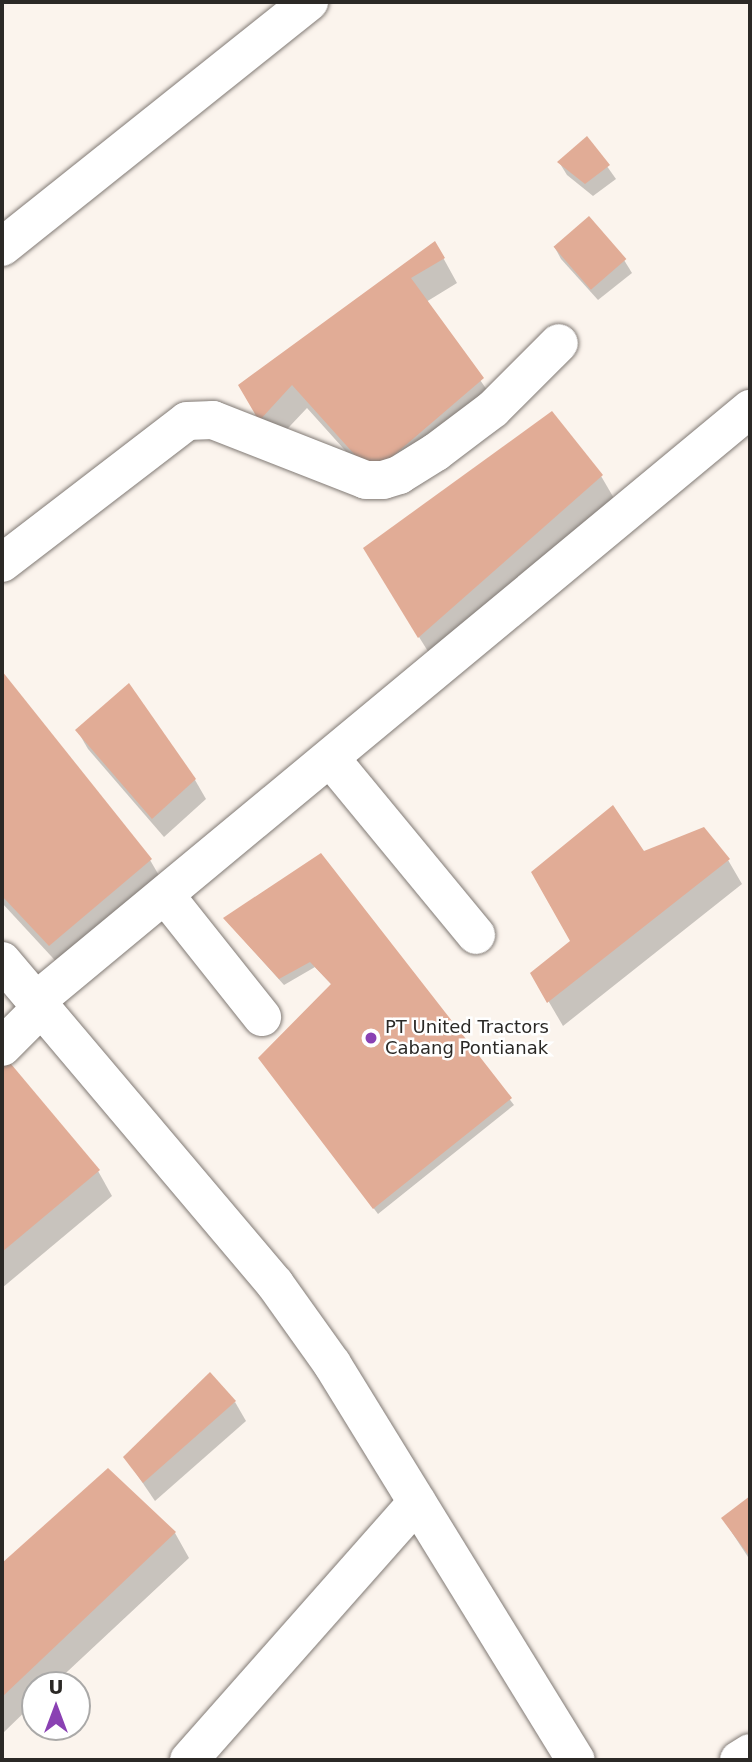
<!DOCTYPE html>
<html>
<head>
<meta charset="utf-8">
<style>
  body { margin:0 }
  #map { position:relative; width:752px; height:1762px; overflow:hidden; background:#fbf4ed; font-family:"DejaVu Sans",sans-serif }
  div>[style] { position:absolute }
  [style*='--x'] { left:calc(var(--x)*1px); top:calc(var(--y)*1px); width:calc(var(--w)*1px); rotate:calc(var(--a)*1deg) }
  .shadow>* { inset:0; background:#0003 }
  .building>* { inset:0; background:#e1ac96; transform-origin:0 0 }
  .roads { filter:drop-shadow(0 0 2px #817a75) drop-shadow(0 0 2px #817a75) }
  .minor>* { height:38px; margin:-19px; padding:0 19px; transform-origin:19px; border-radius:19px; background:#fff }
  .major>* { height:38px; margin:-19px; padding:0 19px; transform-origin:19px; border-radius:19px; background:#fff }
  .dots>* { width:19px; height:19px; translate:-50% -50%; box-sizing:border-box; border:4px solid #fff; border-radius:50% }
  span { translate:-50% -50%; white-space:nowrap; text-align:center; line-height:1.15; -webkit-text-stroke:5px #fff; paint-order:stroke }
  .poi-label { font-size:18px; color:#2b2926 }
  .left { translate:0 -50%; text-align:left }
  .frame { position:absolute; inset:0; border:4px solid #2b2926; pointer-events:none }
  .north { position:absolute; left:21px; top:1671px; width:70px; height:70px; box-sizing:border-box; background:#fff; border:2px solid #aaa9a8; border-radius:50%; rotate:0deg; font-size:19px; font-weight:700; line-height:28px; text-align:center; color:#2b2926 }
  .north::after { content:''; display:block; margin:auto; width:24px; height:32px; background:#8a41b3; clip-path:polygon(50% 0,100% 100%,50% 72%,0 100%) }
</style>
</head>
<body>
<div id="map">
  <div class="shadow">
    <div style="clip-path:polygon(587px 138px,616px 179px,593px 196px,567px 175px,559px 162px)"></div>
    <div style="clip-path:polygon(435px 243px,457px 283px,426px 302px,496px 403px,387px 497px,307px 408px,274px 443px,240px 385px)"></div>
    <div style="clip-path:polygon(554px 246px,624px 260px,632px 273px,598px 300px,561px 259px)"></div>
    <div style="clip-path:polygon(601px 476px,615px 500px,434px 661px,379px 573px)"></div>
    <div style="clip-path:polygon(2px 674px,150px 860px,164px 884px,63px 969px,2px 903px)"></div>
    <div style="clip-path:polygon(77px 730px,195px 780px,206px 799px,164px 837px,88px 749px)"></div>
    <div style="clip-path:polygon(643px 853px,728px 860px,742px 884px,563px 1026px,532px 973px,572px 941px)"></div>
    <div style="clip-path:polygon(321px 855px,514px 1105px,378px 1214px,264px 1064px,332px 985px,315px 967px,284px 985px,225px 919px)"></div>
    <div style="clip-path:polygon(6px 1060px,98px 1171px,112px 1196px,2px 1288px,2px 1064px)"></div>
    <div style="clip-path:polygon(235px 1402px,246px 1421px,155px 1501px,125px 1457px)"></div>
    <div style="clip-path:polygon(108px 1470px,175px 1533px,189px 1558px,53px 1685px,35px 1685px,35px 1702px,2px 1734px,2px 1566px)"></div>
    <div style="clip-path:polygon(750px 1498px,750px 1560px,723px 1519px)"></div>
  </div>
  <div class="building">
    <div style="clip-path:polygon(587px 136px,610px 165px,585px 184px,557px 162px)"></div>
    <div style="left:589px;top:216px;width:57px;height:47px;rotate:49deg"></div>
    <div style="clip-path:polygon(435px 241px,445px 258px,411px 278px,484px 378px,372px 474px,292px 385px,259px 421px,238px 385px)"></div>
    <div style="clip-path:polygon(552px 411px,603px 475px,418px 638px,363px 548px)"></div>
    <div style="clip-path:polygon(2px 671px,152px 859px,49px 946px,2px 896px)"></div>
    <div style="clip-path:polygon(129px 683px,196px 779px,152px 819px,75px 730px)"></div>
    <div style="clip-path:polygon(613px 805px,644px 851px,704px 827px,730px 859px,547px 1003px,530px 973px,570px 941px,531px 872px)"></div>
    <div style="clip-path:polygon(321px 853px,512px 1098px,373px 1209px,258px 1058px,331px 984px,310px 962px,279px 979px,223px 918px)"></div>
    <div style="clip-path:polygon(6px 1058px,100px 1170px,2px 1252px,2px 1062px)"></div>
    <div style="clip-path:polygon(210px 1372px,236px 1401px,143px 1483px,123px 1457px)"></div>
    <div style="clip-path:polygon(108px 1468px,176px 1532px,2px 1697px,2px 1563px)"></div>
    <div style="clip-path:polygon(750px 1496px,750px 1557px,721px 1518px)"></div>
  </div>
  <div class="roads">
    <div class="minor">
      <div style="--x:2;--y:247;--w:393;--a:-38.6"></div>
      <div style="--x:2;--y:563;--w:233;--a:-37.5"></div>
      <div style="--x:187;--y:421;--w:26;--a:-2"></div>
      <div style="--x:213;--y:420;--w:164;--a:21.4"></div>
      <div style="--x:366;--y:480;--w:17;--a:0"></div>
      <div style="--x:383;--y:480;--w:17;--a:-17"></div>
      <div style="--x:399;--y:475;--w:44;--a:-31.9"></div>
      <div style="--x:436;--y:452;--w:71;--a:-37"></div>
      <div style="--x:493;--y:409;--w:93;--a:-45"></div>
      <div style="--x:331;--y:759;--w:228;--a:50.5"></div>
      <div style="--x:165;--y:895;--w:156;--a:51.5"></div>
      <div style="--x:36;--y:1001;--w:928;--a:-39.66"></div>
      <div style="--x:2;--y:1047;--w:55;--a:-45"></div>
      <div style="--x:189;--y:1760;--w:344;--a:-48.5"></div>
      <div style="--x:739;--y:1760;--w:13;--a:-32"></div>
    </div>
    <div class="major">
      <div style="--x:2;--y:961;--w:423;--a:49.8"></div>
      <div style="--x:275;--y:1284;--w:98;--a:54.5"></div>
      <div style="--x:332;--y:1364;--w:465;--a:58.4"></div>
    </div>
  </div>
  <div class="dots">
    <div style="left:371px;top:1038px;background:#8a41b3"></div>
  </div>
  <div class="poi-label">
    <span class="left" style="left:385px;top:1038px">PT United Tractors<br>Cabang Pontianak</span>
  </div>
  <div class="frame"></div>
  <div class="north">U</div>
</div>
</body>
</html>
